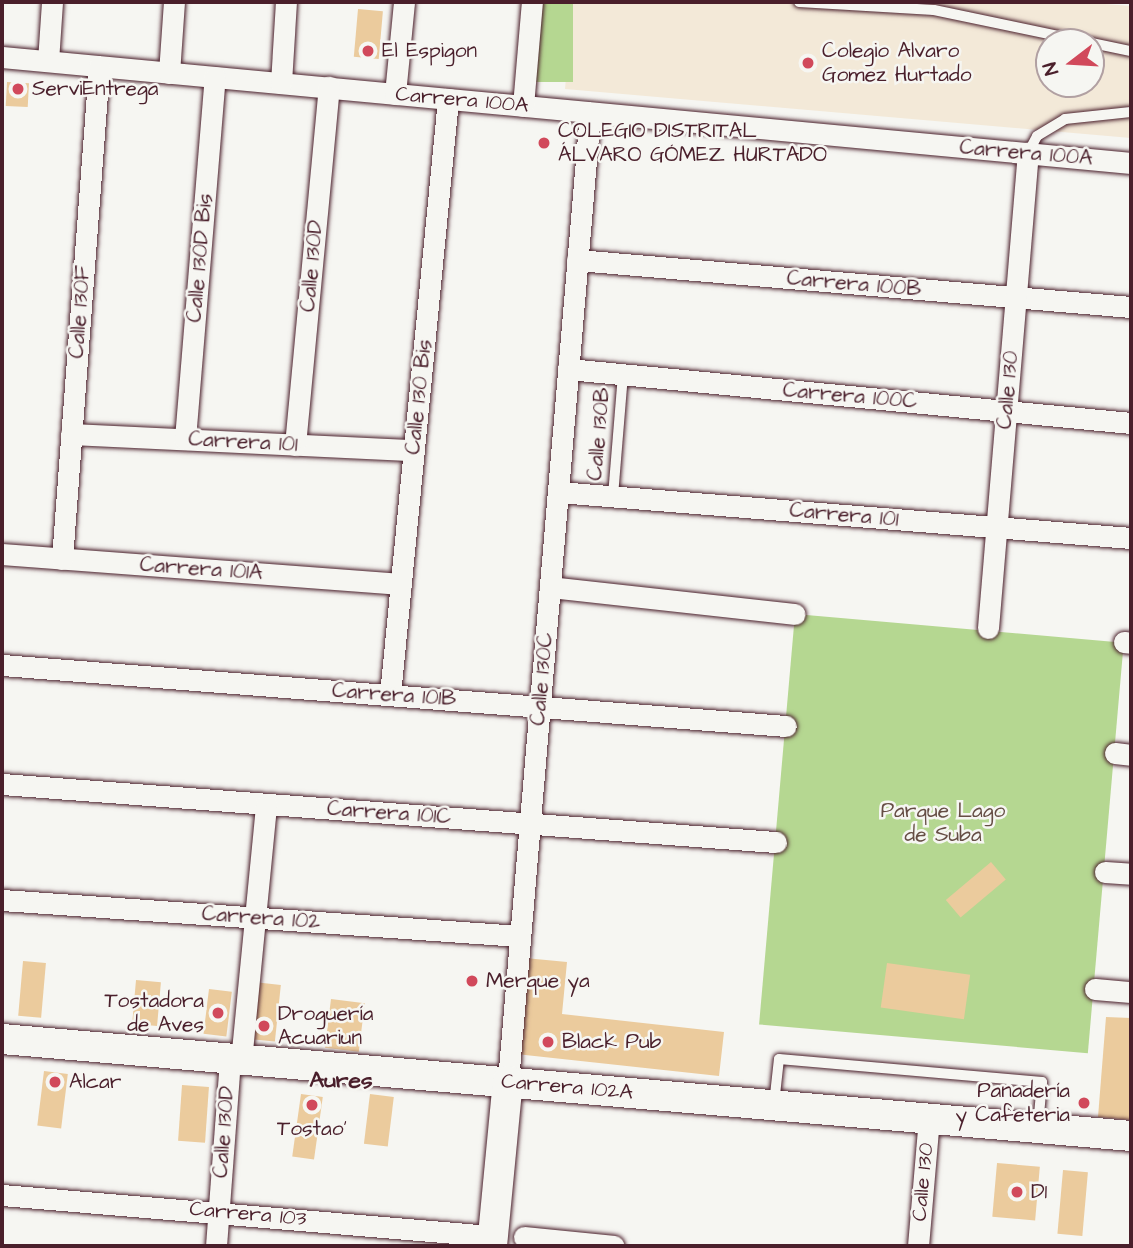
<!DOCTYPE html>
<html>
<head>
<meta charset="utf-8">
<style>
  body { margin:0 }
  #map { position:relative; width:1133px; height:1248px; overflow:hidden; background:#f6f6f2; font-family:"Architects Daughter",sans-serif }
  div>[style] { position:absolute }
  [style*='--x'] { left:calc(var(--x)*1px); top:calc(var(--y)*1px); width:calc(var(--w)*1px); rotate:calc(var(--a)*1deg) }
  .built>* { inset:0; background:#f3e9d8 }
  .green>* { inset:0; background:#b5d791; transform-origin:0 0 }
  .building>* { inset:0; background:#ebcb9d; transform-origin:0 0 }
  .roads { filter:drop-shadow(0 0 2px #4a1f2b) drop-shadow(0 0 2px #4a1f2b) }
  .lane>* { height:10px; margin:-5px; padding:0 5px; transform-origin:5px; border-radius:5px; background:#f6f6f2 }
  .street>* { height:21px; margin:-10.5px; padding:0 10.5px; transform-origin:10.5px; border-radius:10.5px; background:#f6f6f2 }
  .secondary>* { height:30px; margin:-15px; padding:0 15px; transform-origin:15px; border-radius:15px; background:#f6f6f2 }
  .dots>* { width:19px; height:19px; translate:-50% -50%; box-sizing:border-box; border:4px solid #f6f6f2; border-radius:50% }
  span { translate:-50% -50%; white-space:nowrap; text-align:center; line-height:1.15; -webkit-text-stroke:5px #f6f6f2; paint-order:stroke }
  .poi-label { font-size:21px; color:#4a1f2b }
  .left { translate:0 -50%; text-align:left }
  .right { translate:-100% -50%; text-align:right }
  .street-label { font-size:21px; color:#4a1f2b }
  .park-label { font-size:21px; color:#654d44 }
  .neighbourhood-label { font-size:23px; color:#4a1f2b; font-weight:700 }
  .frame { position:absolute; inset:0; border:4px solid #4a1f2b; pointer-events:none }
  .north { position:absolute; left:1035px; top:28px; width:70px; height:70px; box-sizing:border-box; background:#f6f6f2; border:2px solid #b1a0a2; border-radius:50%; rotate:253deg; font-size:19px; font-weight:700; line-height:28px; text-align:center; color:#4a1f2b }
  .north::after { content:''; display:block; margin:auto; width:24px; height:32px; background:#d1495b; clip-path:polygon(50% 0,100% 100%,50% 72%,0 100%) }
</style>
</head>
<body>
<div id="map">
  <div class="built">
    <div style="clip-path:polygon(evenodd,573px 2px,1080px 2px,1131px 6px,1131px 138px,565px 89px,573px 2px,1049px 42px,1091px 42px,1091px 84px,1049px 84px,1049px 42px)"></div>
  </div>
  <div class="green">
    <div style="left:532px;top:2px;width:41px;height:80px"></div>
    <div style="left:795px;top:614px;width:330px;height:412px;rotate:5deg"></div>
  </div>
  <div class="building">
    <div style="left:358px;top:9px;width:25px;height:48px;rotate:5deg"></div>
    <div style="left:7px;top:82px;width:22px;height:24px;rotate:3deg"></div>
    <div style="left:991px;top:862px;width:23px;height:59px;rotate:50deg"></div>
    <div style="clip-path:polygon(525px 958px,567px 962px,562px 1014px,724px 1032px,719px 1076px,516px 1054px)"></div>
    <div style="left:23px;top:961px;width:23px;height:55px;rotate:5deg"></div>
    <div style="left:887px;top:963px;width:84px;height:45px;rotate:8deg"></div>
    <div style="left:136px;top:980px;width:25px;height:44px;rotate:5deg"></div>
    <div style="left:253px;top:982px;width:28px;height:57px;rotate:6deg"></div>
    <div style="left:209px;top:989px;width:23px;height:45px;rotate:7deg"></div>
    <div style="left:331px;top:999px;width:34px;height:49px;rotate:7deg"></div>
    <div style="clip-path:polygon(1106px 1017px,1131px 1018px,1131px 1120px,1098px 1117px)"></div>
    <div style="left:44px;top:1071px;width:24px;height:55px;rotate:7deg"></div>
    <div style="left:182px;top:1085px;width:27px;height:56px;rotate:4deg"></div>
    <div style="left:301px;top:1094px;width:22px;height:63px;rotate:8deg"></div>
    <div style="left:370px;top:1094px;width:24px;height:50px;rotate:7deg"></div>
    <div style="left:997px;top:1163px;width:43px;height:54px;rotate:5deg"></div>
    <div style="left:1063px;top:1170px;width:25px;height:64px;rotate:5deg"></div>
  </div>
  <div class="roads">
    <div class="lane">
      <div style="--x:799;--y:2;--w:135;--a:3.4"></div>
      <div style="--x:934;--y:10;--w:201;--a:11.8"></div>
      <div style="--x:1028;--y:153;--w:19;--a:-62"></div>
      <div style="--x:1037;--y:136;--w:33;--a:-31"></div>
      <div style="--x:1065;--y:119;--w:66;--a:-6.1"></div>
      <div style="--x:613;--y:496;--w:122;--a:-85.3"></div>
      <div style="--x:774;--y:1104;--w:45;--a:-83.7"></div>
      <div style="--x:779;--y:1059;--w:264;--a:5"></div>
      <div style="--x:1042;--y:1082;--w:44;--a:95.2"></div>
    </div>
    <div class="street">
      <div style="--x:2;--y:57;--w:1134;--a:5.36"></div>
      <div style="--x:48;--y:61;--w:59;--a:-86.1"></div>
      <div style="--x:169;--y:73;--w:71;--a:-86"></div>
      <div style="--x:281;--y:83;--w:81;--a:-86.5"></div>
      <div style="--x:395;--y:94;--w:92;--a:-84.4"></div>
      <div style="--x:523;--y:106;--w:104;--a:-85.1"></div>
      <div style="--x:577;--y:260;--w:556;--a:4.85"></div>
      <div style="--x:568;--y:369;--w:566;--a:5.48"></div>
      <div style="--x:71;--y:434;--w:343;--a:2.7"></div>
      <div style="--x:185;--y:439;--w:363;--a:-85.3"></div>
      <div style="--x:295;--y:445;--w:360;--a:-84.6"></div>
      <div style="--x:558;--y:492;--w:575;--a:4.59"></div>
      <div style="--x:2;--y:554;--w:400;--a:4.3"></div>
      <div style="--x:62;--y:559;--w:494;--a:-85.7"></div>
      <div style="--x:550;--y:587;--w:246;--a:6.3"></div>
      <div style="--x:988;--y:628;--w:477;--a:-85.2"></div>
      <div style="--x:1124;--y:642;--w:7;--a:8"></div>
      <div style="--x:2;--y:665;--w:786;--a:4.45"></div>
      <div style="--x:390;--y:695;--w:599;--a:-84.44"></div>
      <div style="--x:1115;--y:753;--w:16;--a:7"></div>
      <div style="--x:2;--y:784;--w:776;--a:4.29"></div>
      <div style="--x:1105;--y:872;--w:26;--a:4"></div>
      <div style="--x:2;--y:900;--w:519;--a:3.98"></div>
      <div style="--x:1095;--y:989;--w:36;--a:5"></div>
      <div style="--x:241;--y:1061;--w:258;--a:-84.4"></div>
      <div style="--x:508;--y:1081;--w:972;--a:-85.16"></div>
      <div style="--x:2;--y:1195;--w:493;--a:4.8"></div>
      <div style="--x:524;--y:1237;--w:90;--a:5.7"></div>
      <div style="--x:216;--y:1246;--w:187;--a:-85.7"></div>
      <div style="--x:918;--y:1246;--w:128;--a:-85.1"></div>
    </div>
    <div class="secondary">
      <div style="--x:2;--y:1039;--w:1133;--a:4.91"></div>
      <div style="--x:492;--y:1246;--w:166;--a:-84.5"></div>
    </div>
  </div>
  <div class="dots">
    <div style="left:368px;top:51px;background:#d1495b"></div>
    <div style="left:808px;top:63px;background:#d1495b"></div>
    <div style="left:18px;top:89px;background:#d1495b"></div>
    <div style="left:544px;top:143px;background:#d1495b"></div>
    <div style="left:472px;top:981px;background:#d1495b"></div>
    <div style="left:218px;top:1013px;background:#d1495b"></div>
    <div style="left:264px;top:1026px;background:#d1495b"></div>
    <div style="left:548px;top:1042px;background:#d1495b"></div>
    <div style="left:55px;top:1082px;background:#d1495b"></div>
    <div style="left:1084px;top:1103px;background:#d1495b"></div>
    <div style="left:312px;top:1105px;background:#d1495b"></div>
    <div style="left:1017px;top:1192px;background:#d1495b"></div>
  </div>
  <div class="poi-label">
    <span class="left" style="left:382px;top:51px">El Espigon</span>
    <span class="left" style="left:822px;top:63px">Colegio Alvaro<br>Gomez Hurtado</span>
    <span class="left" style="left:32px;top:89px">ServiEntrega</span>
    <span class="left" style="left:558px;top:143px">COLEGIO DISTRITAL<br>ÁLVARO GÓMEZ HURTADO</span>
    <span class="left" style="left:486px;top:981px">Merque ya</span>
    <span class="right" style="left:204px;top:1013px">Tostadora<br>de Aves</span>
    <span class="left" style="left:278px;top:1026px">Droguería<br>Acuariun</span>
    <span class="left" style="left:562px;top:1042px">Black Pub</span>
    <span class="left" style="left:69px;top:1082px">Alcar</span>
    <span class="right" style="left:1070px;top:1103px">Panadería<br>y Cafeteria</span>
    <span style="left:312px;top:1129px">Tostao’</span>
    <span class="left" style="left:1031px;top:1192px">D1</span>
  </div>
  <div class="street-label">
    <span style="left:462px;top:100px;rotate:5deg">Carrera 100A</span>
    <span style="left:1026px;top:153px;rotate:5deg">Carrera 100A</span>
    <span style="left:200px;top:258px;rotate:-85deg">Calle 130D Bis</span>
    <span style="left:312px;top:266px;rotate:-85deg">Calle 130D</span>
    <span style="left:854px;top:284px;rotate:5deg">Carrera 100B</span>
    <span style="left:80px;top:312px;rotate:-86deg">Calle 130F</span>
    <span style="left:1008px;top:390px;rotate:-85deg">Calle 130</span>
    <span style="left:850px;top:396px;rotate:5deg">Carrera 100C</span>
    <span style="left:419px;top:397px;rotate:-84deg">Calle 130 Bis</span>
    <span style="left:599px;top:434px;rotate:-85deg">Calle 130B</span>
    <span style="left:243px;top:442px;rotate:3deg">Carrera 101</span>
    <span style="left:844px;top:515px;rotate:5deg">Carrera 101</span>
    <span style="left:201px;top:569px;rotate:4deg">Carrera 101A</span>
    <span style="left:542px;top:679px;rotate:-85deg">Calle 130C</span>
    <span style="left:394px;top:695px;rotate:4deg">Carrera 101B</span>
    <span style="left:389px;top:813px;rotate:4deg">Carrera 101C</span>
    <span style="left:261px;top:918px;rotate:4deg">Carrera 102</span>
    <span style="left:567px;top:1087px;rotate:5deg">Carrera 102A</span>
    <span style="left:224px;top:1132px;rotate:-86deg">Calle 130D</span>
    <span style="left:923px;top:1182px;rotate:-85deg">Calle 130</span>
    <span style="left:248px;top:1214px;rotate:5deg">Carrera 103</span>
  </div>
  <div class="park-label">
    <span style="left:943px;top:823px">Parque Lago<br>de Suba</span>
  </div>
  <div class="neighbourhood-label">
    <span style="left:341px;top:1080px">Aures</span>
  </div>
  <div class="frame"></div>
  <div class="north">N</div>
</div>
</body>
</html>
